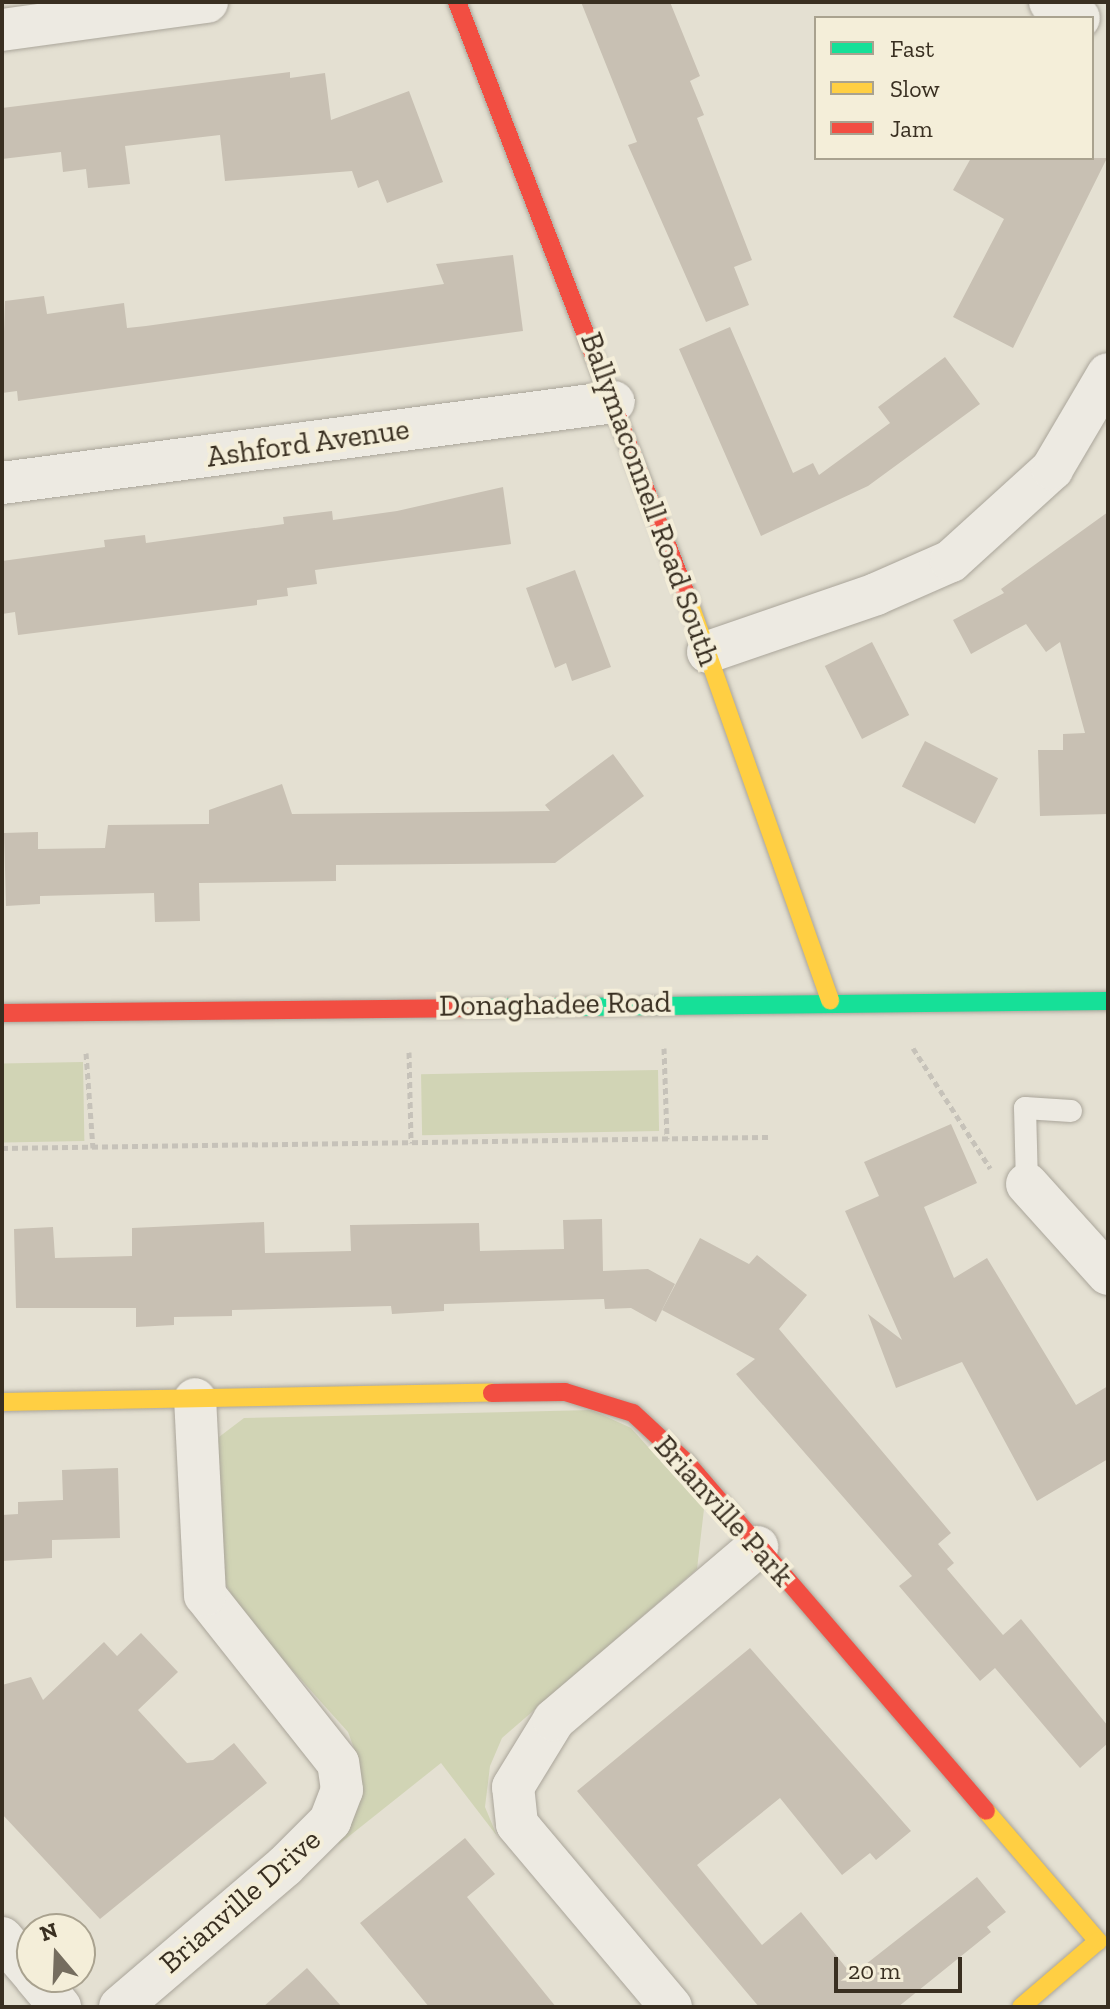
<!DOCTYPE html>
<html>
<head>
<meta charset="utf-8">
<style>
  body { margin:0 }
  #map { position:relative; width:1110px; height:2009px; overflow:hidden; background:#e4e0d2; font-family:"Zilla Slab",serif }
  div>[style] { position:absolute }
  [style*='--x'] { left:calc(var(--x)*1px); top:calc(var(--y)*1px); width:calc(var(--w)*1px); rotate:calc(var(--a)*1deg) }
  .green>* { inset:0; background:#d1d4b5; transform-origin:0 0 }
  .building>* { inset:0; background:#c8c0b3; transform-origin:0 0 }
  .path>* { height:5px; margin-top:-2.5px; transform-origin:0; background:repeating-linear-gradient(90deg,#c6c2b9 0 6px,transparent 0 10px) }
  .roads { filter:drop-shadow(0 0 2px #aaa59a) drop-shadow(0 0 2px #aaa59a) }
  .lane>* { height:22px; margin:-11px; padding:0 11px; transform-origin:11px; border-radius:11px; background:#edeae2 }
  .street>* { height:42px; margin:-21px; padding:0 21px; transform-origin:21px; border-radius:21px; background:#edeae2 }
  .fast>* { height:18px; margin:-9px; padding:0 9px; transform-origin:9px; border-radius:9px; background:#16e098 }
  .slow>* { height:18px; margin:-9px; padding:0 9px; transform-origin:9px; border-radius:9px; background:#ffcf43 }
  .jam>* { height:18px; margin:-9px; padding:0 9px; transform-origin:9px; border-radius:9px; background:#f24e42 }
  span { translate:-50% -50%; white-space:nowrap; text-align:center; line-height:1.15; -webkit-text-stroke:8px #f4eed9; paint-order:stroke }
  .street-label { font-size:30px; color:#392f21 }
  .frame { position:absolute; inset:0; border:4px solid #392f21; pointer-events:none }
  .legend { position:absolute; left:814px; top:16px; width:280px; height:144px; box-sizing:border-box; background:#f4eed9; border:2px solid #a9a28f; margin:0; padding:10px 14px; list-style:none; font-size:24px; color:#392f21 }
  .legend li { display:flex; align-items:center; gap:16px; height:40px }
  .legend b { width:40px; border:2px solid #a9a28f }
  .north { position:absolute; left:16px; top:1913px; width:80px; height:80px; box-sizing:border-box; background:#f4eed9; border:2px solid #a9a28f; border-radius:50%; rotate:341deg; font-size:22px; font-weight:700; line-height:32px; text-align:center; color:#392f21 }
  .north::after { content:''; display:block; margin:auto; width:28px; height:36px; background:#756d5f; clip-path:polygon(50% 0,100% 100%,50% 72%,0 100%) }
  .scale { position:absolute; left:834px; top:1957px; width:128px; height:36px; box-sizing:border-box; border:4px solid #392f21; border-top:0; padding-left:10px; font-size:24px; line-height:28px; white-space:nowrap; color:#392f21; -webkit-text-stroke:6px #f4eed9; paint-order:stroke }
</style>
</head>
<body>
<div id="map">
  <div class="green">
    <div style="left:83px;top:1062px;width:79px;height:81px;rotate:89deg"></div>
    <div style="left:658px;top:1070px;width:61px;height:237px;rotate:89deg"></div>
    <div style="clip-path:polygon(592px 1410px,631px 1428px,704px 1509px,697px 1569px,502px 1738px,490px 1766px,485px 1807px,497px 1836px,441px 1763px,338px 1845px,360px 1792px,358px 1759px,348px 1732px,243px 1615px,224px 1581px,213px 1456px,219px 1437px,244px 1418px)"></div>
  </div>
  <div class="building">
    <div style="clip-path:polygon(581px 2px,670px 2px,700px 76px,690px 81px,704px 115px,697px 118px,752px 260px,734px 267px,749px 305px,706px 322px,628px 145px,637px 142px)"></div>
    <div style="clip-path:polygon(290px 72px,290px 78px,325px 73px,331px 120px,409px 91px,443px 182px,387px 203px,378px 180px,358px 188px,352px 171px,225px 181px,220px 135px,125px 146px,130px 184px,88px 188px,86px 169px,63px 172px,61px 152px,2px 159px,2px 108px)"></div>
    <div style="clip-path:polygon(971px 158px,1107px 158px,1013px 348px,953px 317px,1004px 219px,953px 190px)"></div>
    <div style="clip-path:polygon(513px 255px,523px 331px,18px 401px,17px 391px,2px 393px,5px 301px,44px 296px,47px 314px,124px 303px,127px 328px,146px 326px,444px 284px,436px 264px)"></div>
    <div style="clip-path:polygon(730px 327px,793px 473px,813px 463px,819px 475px,890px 423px,878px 407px,945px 357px,980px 404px,868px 486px,761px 536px,679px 349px)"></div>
    <div style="clip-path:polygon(503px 487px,511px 544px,315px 570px,317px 584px,287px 588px,288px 596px,257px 600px,257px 605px,18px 635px,15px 612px,2px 614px,2px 561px,105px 547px,104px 540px,145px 535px,146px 543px,284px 524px,283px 517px,332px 511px,333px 520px,397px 511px)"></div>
    <div style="clip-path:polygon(1108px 512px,1108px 814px,1040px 816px,1038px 750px,1063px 750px,1063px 734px,1085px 733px,1060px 642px,1046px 652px,1026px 624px,971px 654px,953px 620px,1004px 593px,1001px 589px)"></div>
    <div style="clip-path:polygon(575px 570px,611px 667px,572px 681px,566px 663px,555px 668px,526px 588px)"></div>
    <div style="left:872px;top:642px;width:82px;height:53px;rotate:63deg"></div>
    <div style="left:925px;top:741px;width:82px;height:51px;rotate:27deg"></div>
    <div style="clip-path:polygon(613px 754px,644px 796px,555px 863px,336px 865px,336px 881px,199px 883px,200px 921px,155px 922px,154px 893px,40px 896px,40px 904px,6px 906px,4px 833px,38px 832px,38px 849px,105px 848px,108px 825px,209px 824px,209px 810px,282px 784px,292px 814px,550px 811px,545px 805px)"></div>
    <div style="clip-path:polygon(951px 1124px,977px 1183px,924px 1207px,954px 1278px,987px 1258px,1076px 1405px,1108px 1386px,1108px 1459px,1037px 1501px,962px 1362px,896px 1388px,868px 1314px,902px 1340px,845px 1211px,879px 1196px,864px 1162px)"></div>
    <div style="clip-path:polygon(602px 1219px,603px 1271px,648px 1269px,675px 1284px,656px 1322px,631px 1308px,605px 1309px,604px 1299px,444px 1304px,444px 1311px,392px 1314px,391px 1306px,232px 1310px,232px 1316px,174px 1317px,174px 1325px,136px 1327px,136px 1308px,16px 1308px,14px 1229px,53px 1227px,55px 1258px,132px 1256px,132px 1228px,264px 1222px,265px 1253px,351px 1251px,350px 1225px,479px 1223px,480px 1251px,564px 1249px,563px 1220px)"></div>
    <div style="clip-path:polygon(700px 1238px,749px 1264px,757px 1255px,807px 1295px,779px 1329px,951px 1533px,938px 1544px,954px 1563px,947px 1569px,1003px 1635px,1021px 1619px,1108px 1726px,1108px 1743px,1080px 1768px,995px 1668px,980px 1681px,899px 1586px,912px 1576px,736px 1374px,755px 1359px,662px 1310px)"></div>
    <div style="clip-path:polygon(118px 1468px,120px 1538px,52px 1540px,52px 1558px,2px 1561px,2px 1515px,18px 1514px,18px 1502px,63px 1500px,62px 1470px)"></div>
    <div style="clip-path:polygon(141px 1633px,178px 1672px,138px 1710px,187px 1763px,213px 1760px,234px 1743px,267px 1783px,100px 1919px,2px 1814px,2px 1685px,31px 1677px,43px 1700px,104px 1642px,117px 1656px)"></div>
    <div style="clip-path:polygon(750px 1648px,911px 1831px,876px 1860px,870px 1853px,842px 1875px,780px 1798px,697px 1865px,762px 1945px,801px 1912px,852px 1975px,977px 1877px,1006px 1912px,987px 1927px,991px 1932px,898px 2007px,759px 2007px,577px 1791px)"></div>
    <div style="clip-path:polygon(465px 1838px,495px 1874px,467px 1897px,556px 2007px,429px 2007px,360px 1923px)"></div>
    <div style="clip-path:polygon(307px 1968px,342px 2007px,263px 2007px)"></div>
  </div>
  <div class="path">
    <div style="--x:664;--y:1048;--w:91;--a:88.1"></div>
    <div style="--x:913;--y:1048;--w:143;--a:57.3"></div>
    <div style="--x:409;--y:1052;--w:91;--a:88.7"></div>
    <div style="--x:86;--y:1053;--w:95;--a:85.8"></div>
    <div style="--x:2;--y:1148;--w:770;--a:-0.82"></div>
  </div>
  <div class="roads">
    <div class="lane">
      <div style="--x:1027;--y:1184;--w:76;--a:-91.5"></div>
      <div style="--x:1025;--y:1108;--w:46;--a:3.7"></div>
    </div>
    <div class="street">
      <div style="--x:1050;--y:2;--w:33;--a:29"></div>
      <div style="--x:2;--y:30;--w:207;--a:-7.8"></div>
      <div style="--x:2;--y:483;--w:617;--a:-7.54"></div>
      <div style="--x:708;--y:652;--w:178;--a:-19"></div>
      <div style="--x:876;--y:594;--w:82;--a:-23.7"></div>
      <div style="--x:951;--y:561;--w:137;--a:-42.3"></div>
      <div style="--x:1052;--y:469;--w:110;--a:-59.5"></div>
      <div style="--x:1027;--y:1184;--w:121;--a:48"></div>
      <div style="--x:2;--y:1938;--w:46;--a:49.4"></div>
      <div style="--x:35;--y:1977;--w:39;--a:50"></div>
      <div style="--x:120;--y:2007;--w:217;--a:-40.5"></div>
      <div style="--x:285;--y:1866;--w:64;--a:-45"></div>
      <div style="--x:330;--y:1821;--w:33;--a:-69"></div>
      <div style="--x:342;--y:1790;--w:27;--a:-98"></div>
      <div style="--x:338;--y:1763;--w:214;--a:-128.4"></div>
      <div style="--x:205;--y:1595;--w:196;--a:-92.9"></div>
      <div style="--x:671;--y:2007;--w:239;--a:-130.1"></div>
      <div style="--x:517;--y:1824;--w:37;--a:-96"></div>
      <div style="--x:513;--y:1787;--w:79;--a:-58.5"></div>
      <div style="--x:554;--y:1720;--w:267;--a:-40.4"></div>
    </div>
    <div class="fast">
      <div style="--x:479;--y:1008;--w:629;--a:-0.64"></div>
    </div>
    <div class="slow">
      <div style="--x:688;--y:599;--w:426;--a:70.5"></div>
      <div style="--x:2;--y:1402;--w:490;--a:-1.1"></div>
      <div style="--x:986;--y:1811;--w:172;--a:49.3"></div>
      <div style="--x:1098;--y:1941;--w:101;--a:139.4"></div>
    </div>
    <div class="jam">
      <div style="--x:457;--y:2;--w:640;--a:68.85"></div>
      <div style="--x:2;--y:1013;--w:477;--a:-0.6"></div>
      <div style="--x:492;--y:1393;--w:73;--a:-0.8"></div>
      <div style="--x:565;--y:1392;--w:71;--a:17.2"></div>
      <div style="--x:633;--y:1413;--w:72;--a:42.8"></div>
      <div style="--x:686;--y:1462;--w:460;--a:49.3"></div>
    </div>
  </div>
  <div class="street-label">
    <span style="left:308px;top:443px;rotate:-8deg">Ashford Avenue</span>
    <span style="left:650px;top:499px;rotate:70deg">Ballymaconnell Road South</span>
    <span style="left:555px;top:1004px;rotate:-1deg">Donaghadee Road</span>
    <span style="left:724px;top:1511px;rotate:48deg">Brianville Park</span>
    <span style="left:240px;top:1901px;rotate:-41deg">Brianville Drive</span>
  </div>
  <div class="frame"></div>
  <ul class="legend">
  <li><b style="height:10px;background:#16e098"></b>Fast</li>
  <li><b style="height:10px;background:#ffcf43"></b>Slow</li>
  <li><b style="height:10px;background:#f24e42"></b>Jam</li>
  </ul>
  <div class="north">N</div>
  <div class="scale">20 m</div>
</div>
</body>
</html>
